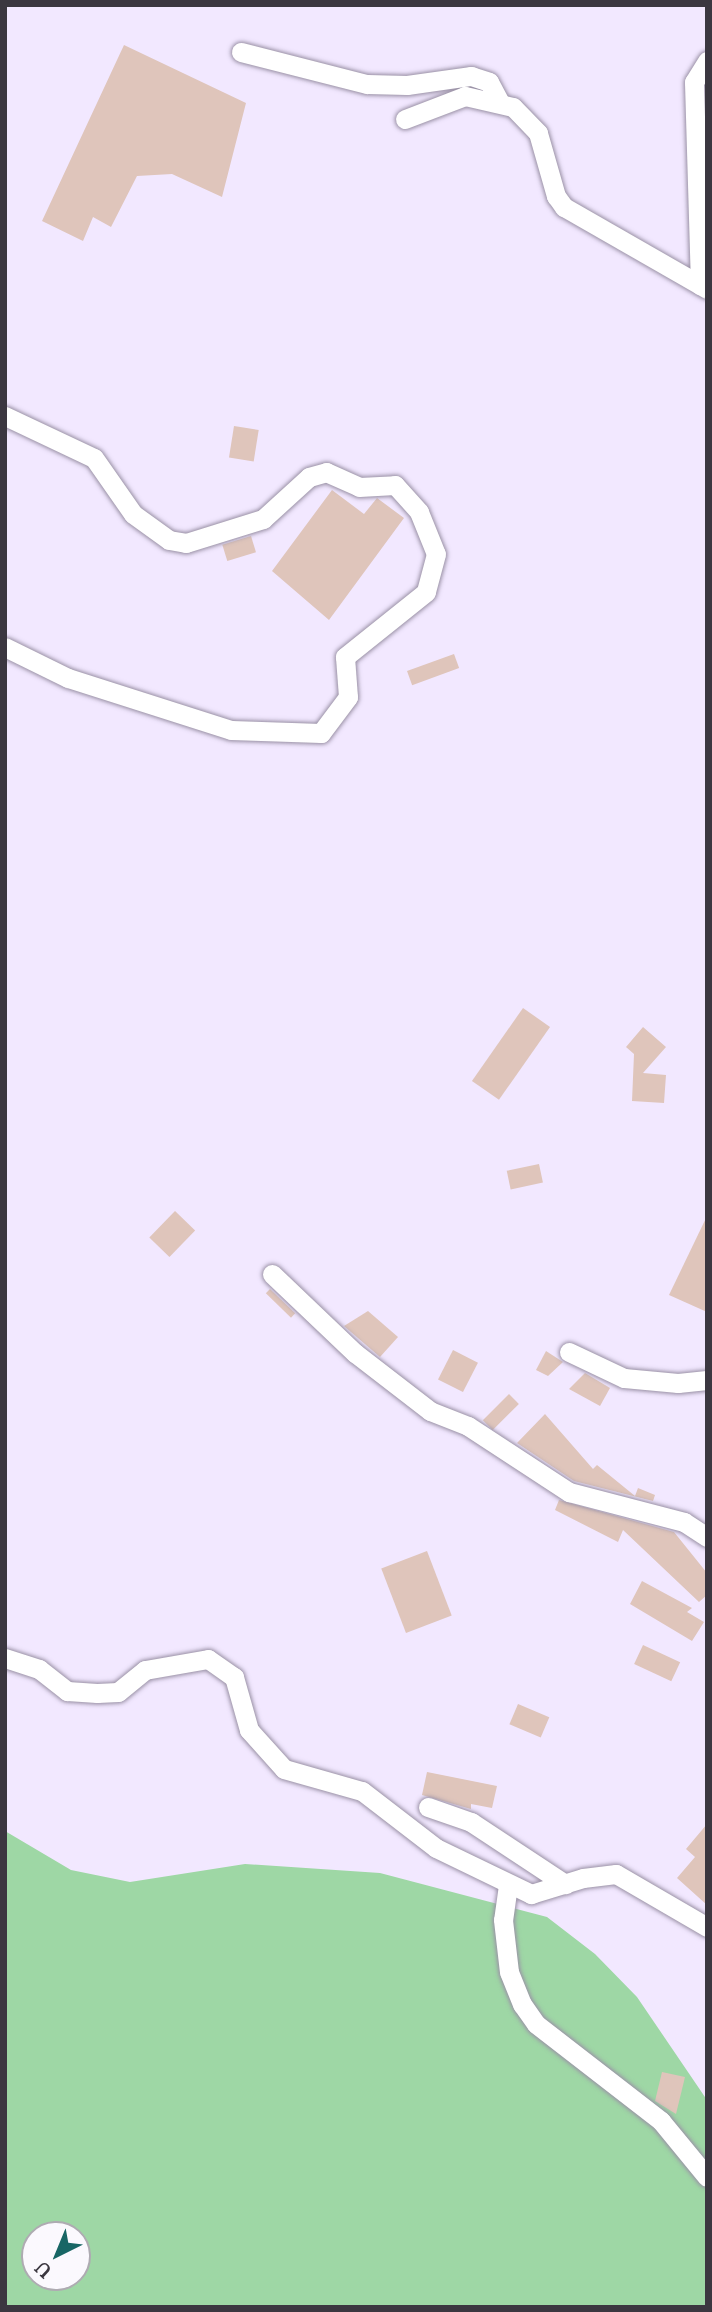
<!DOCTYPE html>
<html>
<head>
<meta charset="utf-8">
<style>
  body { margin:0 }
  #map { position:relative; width:712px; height:2312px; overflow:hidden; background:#f2e8ff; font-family:Lora,serif }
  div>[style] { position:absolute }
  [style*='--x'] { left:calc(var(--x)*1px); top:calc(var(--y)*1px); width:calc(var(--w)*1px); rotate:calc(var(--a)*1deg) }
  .green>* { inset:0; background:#9ed7a5 }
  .building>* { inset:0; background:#dfc5bb; transform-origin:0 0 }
  .roads { filter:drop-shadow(0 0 2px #9a91a6) drop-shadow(0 0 2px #9a91a6) }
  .minor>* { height:19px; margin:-9.5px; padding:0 9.5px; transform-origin:9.5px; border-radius:9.5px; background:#fff }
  span { translate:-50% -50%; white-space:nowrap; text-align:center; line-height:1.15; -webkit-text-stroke:7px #fbf9fe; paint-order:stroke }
  .frame { position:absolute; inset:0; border:7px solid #3b3740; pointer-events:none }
  .north { position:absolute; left:21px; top:2221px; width:70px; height:70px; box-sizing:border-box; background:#fbf9fe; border:2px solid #aeabb2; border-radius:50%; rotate:223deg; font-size:19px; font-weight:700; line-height:28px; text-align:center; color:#3b3740 }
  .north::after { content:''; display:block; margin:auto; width:24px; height:32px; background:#186665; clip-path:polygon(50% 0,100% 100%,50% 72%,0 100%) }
</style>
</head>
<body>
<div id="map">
  <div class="green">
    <div style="clip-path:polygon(evenodd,5px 1831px,71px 1870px,130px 1882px,245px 1864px,380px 1873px,547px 1917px,595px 1954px,637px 1997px,707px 2100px,707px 2307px,5px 2307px,5px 1831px,35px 2235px,77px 2235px,77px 2277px,35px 2277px,35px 2235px)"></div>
  </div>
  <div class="building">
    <div style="clip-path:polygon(124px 45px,246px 103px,222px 197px,172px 174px,137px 176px,111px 227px,93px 217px,83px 241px,42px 221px)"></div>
    <div style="left:234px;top:426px;width:25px;height:32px;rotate:9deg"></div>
    <div style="clip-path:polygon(332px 490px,364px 514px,377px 498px,404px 518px,329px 620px,272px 571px)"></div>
    <div style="left:251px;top:536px;width:17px;height:30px;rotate:73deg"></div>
    <div style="left:454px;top:654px;width:15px;height:50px;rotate:70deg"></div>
    <div style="left:523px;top:1008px;width:33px;height:89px;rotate:35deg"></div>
    <div style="clip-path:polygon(643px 1027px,666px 1047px,643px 1073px,666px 1075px,664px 1103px,632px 1101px,634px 1054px,626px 1047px)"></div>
    <div style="left:539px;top:1164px;width:19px;height:33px;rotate:78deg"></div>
    <div style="left:175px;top:1211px;width:28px;height:37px;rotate:44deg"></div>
    <div style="clip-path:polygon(707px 1216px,707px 1312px,669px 1295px)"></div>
    <div style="left:270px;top:1289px;width:35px;height:6px;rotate:44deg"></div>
    <div style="clip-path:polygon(368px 1311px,398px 1337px,380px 1357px,344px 1326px)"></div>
    <div style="left:453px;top:1350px;width:28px;height:33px;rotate:27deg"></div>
    <div style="clip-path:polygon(546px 1351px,563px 1362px,548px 1376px,536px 1370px)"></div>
    <div style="clip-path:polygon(585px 1373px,610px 1388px,600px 1406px,569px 1389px)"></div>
    <div style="left:509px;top:1394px;width:14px;height:37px;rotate:45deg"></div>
    <div style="clip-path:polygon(545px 1414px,593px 1469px,597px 1465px,635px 1496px,638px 1488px,655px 1495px,653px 1501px,574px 1481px,517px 1443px)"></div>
    <div style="clip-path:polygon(559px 1500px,674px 1532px,707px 1573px,707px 1595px,699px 1602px,623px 1530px,618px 1542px,555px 1510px)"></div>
    <div style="left:427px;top:1551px;width:69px;height:49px;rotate:69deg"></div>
    <div style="clip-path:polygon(642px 1581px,692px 1608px,687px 1612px,704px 1622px,692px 1641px,630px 1604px)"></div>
    <div style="left:643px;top:1645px;width:41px;height:21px;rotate:25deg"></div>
    <div style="left:518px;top:1704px;width:34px;height:22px;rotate:23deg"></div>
    <div style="clip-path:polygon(427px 1772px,497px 1786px,492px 1808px,471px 1804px,471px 1809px,422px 1795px)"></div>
    <div style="clip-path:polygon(707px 1824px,707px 1905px,677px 1878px,695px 1857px,686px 1849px)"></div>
    <div style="clip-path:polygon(662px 2072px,685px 2077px,676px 2114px,655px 2101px)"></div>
  </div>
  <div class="roads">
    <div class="minor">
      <div style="--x:241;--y:52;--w:130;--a:14.3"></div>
      <div style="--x:367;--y:84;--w:40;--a:1.4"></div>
      <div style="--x:407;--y:85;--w:65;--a:-8"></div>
      <div style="--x:471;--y:76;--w:19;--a:18"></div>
      <div style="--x:489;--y:82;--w:21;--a:62"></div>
      <div style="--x:405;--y:119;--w:64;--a:-21"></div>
      <div style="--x:465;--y:96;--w:49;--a:12.9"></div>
      <div style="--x:513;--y:107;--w:36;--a:46"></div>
      <div style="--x:538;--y:133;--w:66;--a:74.1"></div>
      <div style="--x:556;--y:196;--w:14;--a:54"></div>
      <div style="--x:564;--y:207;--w:165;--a:29.8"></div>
      <div style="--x:700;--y:285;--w:203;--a:-91.7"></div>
      <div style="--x:694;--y:82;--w:25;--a:-58"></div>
      <div style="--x:5;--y:416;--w:98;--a:25.3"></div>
      <div style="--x:94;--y:458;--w:68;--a:55.1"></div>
      <div style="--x:133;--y:514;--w:44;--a:35.8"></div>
      <div style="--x:169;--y:540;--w:17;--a:10"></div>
      <div style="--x:186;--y:543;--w:81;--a:-17.3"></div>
      <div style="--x:263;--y:519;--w:62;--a:-42.4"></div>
      <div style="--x:309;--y:477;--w:18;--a:-16"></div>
      <div style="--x:326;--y:472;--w:36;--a:24"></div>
      <div style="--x:359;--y:487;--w:36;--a:-3"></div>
      <div style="--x:395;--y:485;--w:36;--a:48"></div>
      <div style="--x:419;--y:512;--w:45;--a:68"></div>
      <div style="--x:436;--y:554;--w:39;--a:105"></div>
      <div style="--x:426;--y:592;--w:104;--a:141.3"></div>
      <div style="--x:345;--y:657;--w:40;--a:85.7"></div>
      <div style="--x:348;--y:697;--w:45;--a:126.9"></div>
      <div style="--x:321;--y:733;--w:90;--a:-178.1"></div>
      <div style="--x:231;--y:730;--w:171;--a:-162.3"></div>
      <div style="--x:68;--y:678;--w:70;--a:-153.8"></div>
      <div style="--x:272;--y:1274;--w:115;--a:43.6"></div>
      <div style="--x:355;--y:1353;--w:95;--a:37.7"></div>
      <div style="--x:430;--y:1411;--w:41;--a:21.5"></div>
      <div style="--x:468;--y:1426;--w:121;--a:33.2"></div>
      <div style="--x:569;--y:1492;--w:119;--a:14.6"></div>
      <div style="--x:684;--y:1522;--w:27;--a:33"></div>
      <div style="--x:569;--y:1352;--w:61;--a:25.3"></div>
      <div style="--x:624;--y:1378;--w:54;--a:5.3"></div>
      <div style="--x:678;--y:1383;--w:29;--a:-6"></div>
      <div style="--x:5;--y:1658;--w:36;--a:18"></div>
      <div style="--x:39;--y:1669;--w:36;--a:38"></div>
      <div style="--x:67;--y:1691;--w:30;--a:4"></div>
      <div style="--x:97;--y:1693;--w:21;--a:-3"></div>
      <div style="--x:118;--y:1692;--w:35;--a:-39"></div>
      <div style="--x:145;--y:1670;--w:64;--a:-9.9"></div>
      <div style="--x:208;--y:1659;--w:32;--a:35"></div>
      <div style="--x:234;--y:1677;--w:55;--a:74.2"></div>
      <div style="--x:249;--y:1730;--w:52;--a:48.1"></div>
      <div style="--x:284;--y:1769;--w:81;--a:15.8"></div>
      <div style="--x:362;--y:1791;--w:93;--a:37.6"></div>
      <div style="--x:436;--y:1848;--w:106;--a:25.8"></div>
      <div style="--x:531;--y:1894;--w:54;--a:-17.1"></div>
      <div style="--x:583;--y:1878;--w:33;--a:-7"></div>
      <div style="--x:616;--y:1874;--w:105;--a:30.2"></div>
      <div style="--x:428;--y:1807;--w:46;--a:19.2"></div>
      <div style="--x:471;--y:1822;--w:113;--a:33.4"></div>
      <div style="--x:508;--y:1885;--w:35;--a:98"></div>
      <div style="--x:503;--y:1920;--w:52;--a:83.4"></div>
      <div style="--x:509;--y:1972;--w:35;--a:68"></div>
      <div style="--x:522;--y:2004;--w:24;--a:55"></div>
      <div style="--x:536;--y:2024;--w:158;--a:37.8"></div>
      <div style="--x:661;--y:2121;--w:72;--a:50.6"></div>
    </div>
  </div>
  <div class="frame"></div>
  <div class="north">U</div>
</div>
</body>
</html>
